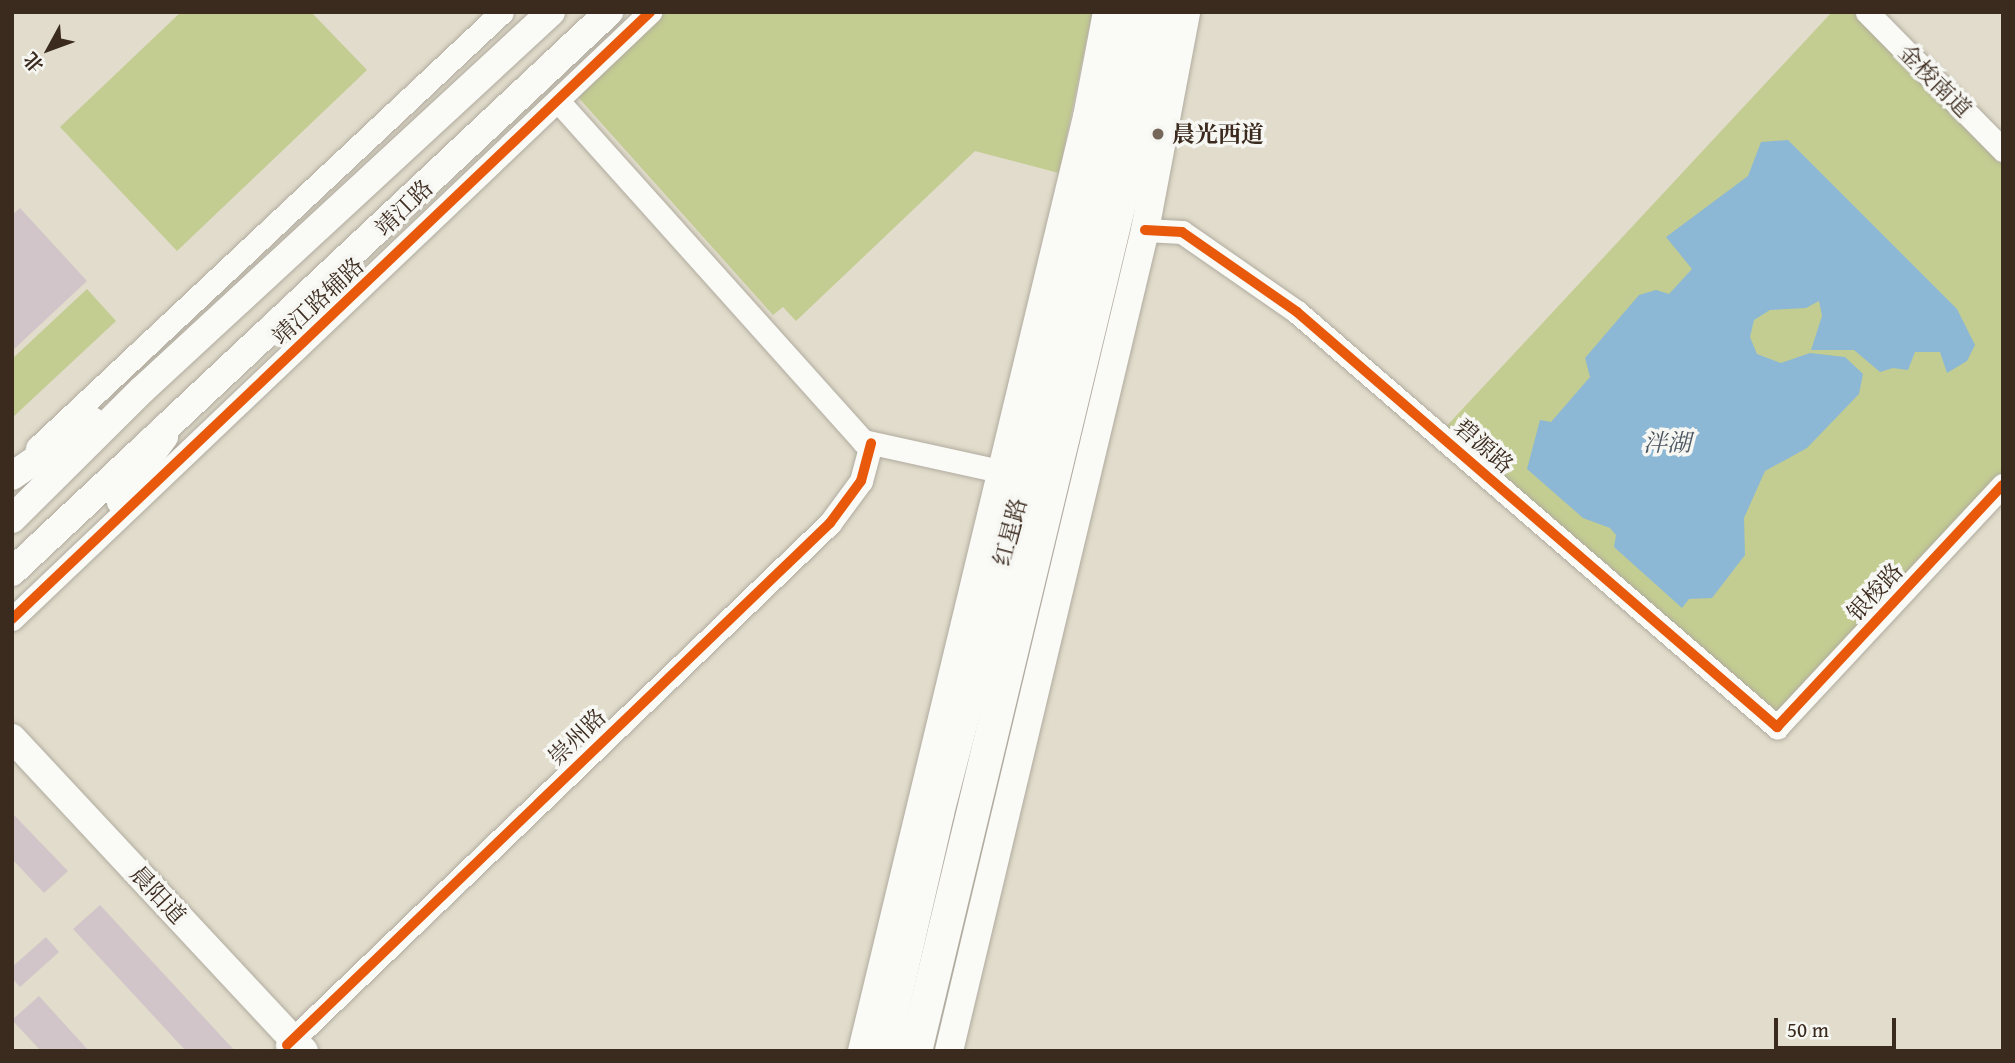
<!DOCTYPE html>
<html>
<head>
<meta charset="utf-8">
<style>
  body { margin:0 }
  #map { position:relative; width:2015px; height:1063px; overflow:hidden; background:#e1dccb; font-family:"Gentium Book Plus","Noto Serif SC",serif }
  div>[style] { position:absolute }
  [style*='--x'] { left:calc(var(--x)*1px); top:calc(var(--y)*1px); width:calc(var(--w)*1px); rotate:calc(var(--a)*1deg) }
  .green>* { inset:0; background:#c3cc91 }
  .water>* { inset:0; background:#8cb8d6 }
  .building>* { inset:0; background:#d2c5c9 }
  .roads { filter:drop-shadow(0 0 2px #b0ab9f) drop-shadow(0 0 2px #b0ab9f) }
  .minor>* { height:23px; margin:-11.5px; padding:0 11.5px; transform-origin:11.5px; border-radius:11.5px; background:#fafaf7 }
  .major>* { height:28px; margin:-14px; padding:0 14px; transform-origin:14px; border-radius:14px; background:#fafaf7 }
  .highway>* { height:33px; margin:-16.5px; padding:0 16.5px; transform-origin:16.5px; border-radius:16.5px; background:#fafaf7 }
  .cycleway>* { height:10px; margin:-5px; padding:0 5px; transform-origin:5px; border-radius:5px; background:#e8590c }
  .dots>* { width:19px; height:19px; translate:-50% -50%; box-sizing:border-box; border:4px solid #f6f6f2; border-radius:50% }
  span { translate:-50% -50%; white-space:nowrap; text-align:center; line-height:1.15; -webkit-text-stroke:7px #f6f6f2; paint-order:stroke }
  .street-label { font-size:23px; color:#3b2a1e }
  .poi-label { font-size:23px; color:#3b2a1e; font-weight:700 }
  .left { translate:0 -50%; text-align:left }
  .water-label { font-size:24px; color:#4b5660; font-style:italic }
  .frame { position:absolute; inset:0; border:14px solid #3b2a1e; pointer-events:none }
  .north { position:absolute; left:14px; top:14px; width:70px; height:70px; -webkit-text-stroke:5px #f6f6f2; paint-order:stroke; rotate:229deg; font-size:19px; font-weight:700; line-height:28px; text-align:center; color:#3b2a1e }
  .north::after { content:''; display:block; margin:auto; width:24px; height:32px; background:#3b2a1e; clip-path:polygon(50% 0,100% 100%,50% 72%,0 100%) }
  .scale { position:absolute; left:1774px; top:1018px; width:122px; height:32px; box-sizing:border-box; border:4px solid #3b2a1e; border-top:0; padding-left:9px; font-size:21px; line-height:24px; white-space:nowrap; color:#3b2a1e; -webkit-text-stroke:5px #f6f6f2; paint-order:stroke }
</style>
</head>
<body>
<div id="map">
  <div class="green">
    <div style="clip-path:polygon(181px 12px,311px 12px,367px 70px,177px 251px,60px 127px)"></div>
    <div style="clip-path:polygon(666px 12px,1083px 12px,1092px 14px,1059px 173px,975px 151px,796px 321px,783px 307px,773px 315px,578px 97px)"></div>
    <div style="clip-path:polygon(1832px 12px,1858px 12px,2003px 162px,2003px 477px,1777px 721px,1442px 431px)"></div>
    <div style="clip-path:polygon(87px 289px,116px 321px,12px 418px,12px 359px)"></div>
  </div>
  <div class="water">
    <div style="clip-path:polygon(1788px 140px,1957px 309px,1975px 345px,1967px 361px,1947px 373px,1940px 352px,1915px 352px,1908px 370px,1893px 368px,1880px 372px,1854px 350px,1811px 350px,1822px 316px,1819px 301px,1806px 308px,1770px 310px,1754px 320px,1750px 337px,1757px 354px,1781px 363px,1810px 353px,1845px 357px,1863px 374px,1859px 394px,1807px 448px,1765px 471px,1744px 518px,1745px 555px,1712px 598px,1689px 599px,1682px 608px,1614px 547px,1616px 535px,1610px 528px,1583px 518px,1527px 469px,1540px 420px,1551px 422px,1590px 377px,1585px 358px,1639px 295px,1656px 290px,1669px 294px,1692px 269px,1666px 237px,1748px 176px,1761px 142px)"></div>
  </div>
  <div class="building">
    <div style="clip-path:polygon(20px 208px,87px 281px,12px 351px,12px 215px)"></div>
    <div style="clip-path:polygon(12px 813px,68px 871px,44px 893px,12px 859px)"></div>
    <div style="clip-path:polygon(100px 905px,235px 1051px,186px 1051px,73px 929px)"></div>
    <div style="clip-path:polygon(46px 937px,59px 952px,20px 987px,12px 978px,12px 967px)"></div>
    <div style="clip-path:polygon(39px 996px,89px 1051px,41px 1051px,12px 1020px)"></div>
  </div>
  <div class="roads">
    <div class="minor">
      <div style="--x:1867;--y:12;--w:194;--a:45.4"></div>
      <div style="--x:558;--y:101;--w:457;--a:48.1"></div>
      <div style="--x:863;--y:441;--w:140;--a:12.4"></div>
      <div style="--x:1145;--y:230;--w:37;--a:3"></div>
      <div style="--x:1182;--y:232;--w:140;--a:34.8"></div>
      <div style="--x:1297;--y:312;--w:635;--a:40.85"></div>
      <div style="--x:1777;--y:727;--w:331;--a:-47"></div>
      <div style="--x:37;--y:448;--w:637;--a:-43.16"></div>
      <div style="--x:118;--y:502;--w:81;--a:-53.6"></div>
      <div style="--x:12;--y:619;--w:881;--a:-43.57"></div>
      <div style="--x:287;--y:1045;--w:753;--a:-43.87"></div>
      <div style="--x:830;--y:523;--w:52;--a:-53.6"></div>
      <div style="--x:861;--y:481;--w:39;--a:-75"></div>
    </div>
    <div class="major">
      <div style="--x:12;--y:476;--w:97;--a:-34.5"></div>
      <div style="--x:12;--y:519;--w:183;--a:-44.8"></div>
      <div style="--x:142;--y:390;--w:557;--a:-42.74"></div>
      <div style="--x:12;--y:572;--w:819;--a:-43.17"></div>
      <div style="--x:12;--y:738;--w:428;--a:47"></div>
      <div style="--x:862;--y:1051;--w:961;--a:-76.46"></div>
      <div style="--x:1087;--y:117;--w:107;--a:-79.2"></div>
      <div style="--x:949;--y:1051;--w:844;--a:-76.57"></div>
      <div style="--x:1145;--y:230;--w:222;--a:-79.3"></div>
    </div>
    <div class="highway">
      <div style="--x:882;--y:1051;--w:245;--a:-77"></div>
      <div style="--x:937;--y:812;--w:507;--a:-75.39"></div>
      <div style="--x:1065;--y:321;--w:316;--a:-77.8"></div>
      <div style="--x:915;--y:1051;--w:1001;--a:-76.48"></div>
      <div style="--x:1149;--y:78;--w:67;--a:-80.5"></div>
    </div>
  </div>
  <div class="cycleway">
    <div style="--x:1145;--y:230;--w:37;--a:3"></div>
    <div style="--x:1182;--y:232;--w:140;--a:34.8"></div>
    <div style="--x:1297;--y:312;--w:635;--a:40.85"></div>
    <div style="--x:1777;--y:727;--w:331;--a:-47"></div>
    <div style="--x:12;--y:619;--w:881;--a:-43.57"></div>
    <div style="--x:287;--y:1045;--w:753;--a:-43.87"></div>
    <div style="--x:830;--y:523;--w:52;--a:-53.6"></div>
    <div style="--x:861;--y:481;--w:39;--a:-75"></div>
  </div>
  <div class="dots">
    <div style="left:1158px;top:134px;background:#75685b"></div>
  </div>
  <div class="street-label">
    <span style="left:1935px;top:81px;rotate:45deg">金梭南道</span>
    <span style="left:404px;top:208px;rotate:-44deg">靖江路</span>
    <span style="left:318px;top:301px;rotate:-43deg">靖江路辅路</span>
    <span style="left:1484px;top:446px;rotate:41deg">碧源路</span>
    <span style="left:1010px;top:532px;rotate:-75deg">红星路</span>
    <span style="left:1875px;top:592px;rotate:-47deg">银梭路</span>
    <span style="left:577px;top:737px;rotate:-44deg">崇州路</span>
    <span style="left:158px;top:895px;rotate:47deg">晨阳道</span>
  </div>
  <div class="poi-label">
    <span class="left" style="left:1172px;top:134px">晨光西道</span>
  </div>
  <div class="water-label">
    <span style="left:1667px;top:443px">泮湖</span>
  </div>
  <div class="frame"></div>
  <div class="north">北</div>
  <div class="scale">50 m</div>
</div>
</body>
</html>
